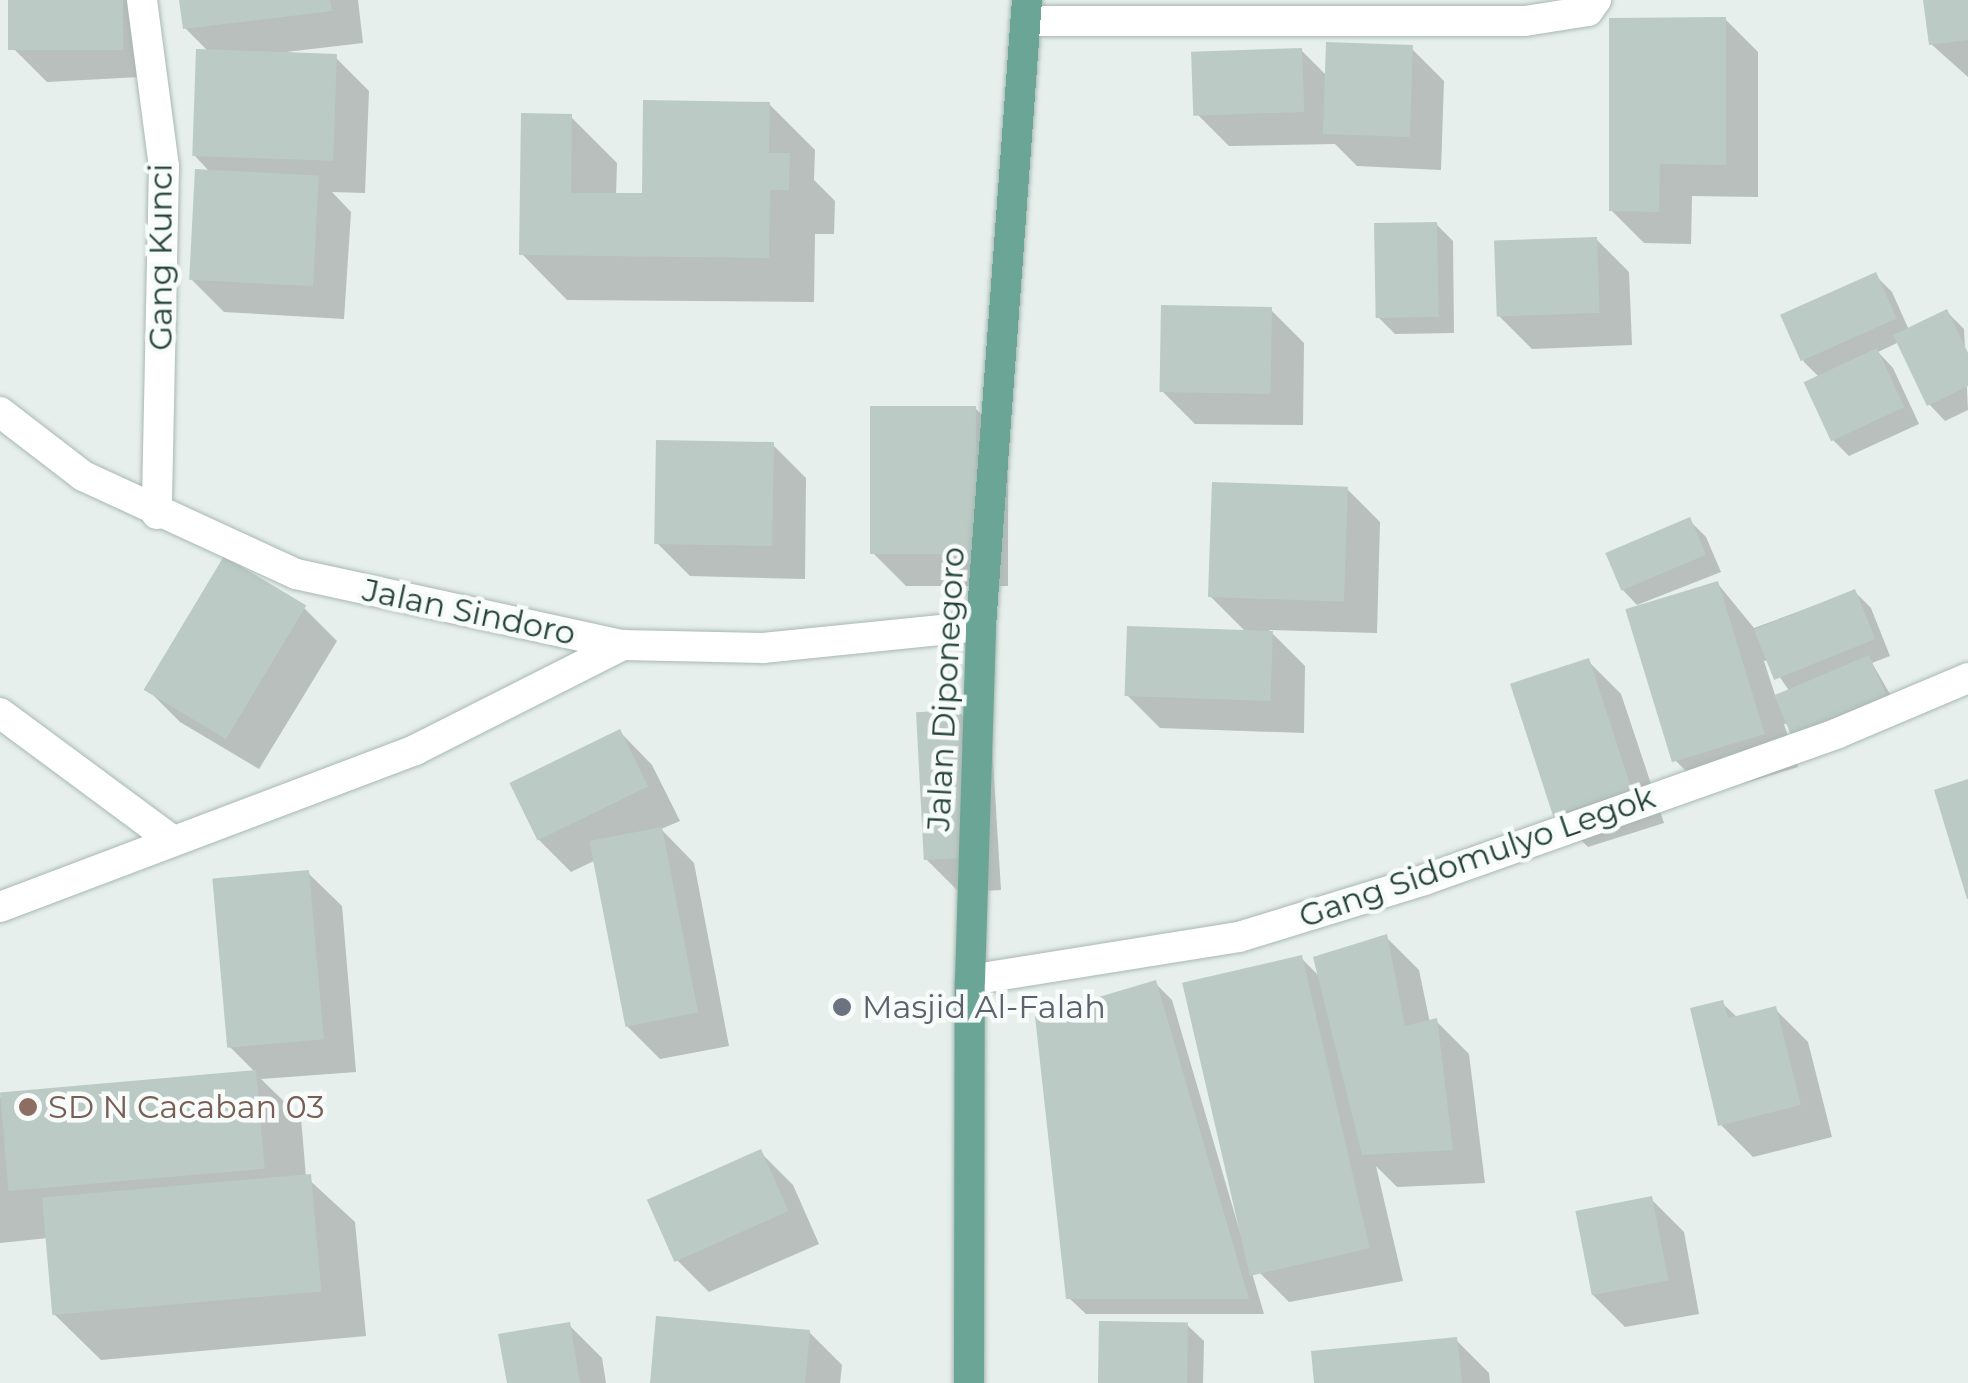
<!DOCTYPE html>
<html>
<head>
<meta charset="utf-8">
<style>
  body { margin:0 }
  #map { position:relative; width:1968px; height:1383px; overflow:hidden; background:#e6efeb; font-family:Montserrat,sans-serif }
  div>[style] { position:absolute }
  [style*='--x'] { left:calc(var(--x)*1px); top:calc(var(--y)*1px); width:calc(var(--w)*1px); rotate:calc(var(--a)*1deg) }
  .shadow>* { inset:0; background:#0003 }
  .building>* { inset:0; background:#bbcac4; transform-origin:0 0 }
  .roads { filter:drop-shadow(0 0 2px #a8b8b2) drop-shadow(0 0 2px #a8b8b2) }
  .minor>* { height:30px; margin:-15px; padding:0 15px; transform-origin:15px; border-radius:15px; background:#fff }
  .major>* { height:30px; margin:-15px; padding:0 15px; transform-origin:15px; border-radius:15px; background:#6aa596 }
  .dots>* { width:28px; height:28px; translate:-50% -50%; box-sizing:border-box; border:5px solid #f7fbf9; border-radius:50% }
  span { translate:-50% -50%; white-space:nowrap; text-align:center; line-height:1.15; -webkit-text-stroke:9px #f7fbf9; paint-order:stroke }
  .street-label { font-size:32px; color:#24423a }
  .worship-label { font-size:32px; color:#5b616d }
  .left { translate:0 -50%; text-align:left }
  .education-label { font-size:32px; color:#785e54 }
</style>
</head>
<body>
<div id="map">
  <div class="shadow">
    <div style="clip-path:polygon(11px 0,153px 0,158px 76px,47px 82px,14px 49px)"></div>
    <div style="clip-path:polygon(182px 0,358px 0,363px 43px,286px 52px,336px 58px,369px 91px,365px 193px,332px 192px,351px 212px,344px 319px,224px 312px,191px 279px,210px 172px,194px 155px,209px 52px,185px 28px)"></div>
    <div style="clip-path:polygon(1925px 0,1968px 0,1968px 77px,1931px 44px)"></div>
    <div style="clip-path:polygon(1725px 19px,1758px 52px,1758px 197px,1692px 196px,1691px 244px,1644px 243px,1611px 210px)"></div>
    <div style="clip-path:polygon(1411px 48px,1444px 81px,1441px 170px,1357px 166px,1335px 144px,1229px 146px,1196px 113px,1301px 50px,1327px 76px)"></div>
    <div style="clip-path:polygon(769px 104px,815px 150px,814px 180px,835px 201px,834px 234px,815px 234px,814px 302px,567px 300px,522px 254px,571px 117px,617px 163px,616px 196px,645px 196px)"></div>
    <div style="clip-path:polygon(1436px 224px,1453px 241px,1454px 333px,1395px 334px,1378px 317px)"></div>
    <div style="clip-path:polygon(1596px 239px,1629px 272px,1632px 345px,1532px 349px,1499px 316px)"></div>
    <div style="clip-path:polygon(1875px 275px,1892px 292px,1909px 330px,1947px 312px,1964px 329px,1968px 410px,1945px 421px,1929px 404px,1899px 342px,1878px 352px,1893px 368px,1919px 424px,1849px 456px,1832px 439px,1807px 382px,1819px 377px,1803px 361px)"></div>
    <div style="clip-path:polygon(1271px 310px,1304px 343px,1303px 425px,1195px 424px,1162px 391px)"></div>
    <div style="clip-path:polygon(975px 408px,1008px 441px,1008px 586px,906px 586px,873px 553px)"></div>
    <div style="clip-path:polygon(773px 445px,806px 478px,805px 579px,690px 576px,657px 543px)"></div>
    <div style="clip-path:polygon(1347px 489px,1380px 522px,1377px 633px,1269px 630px,1305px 666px,1304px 733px,1160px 728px,1127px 695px,1246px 632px,1210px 596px)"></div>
    <div style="clip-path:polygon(1689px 520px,1706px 537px,1721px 572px,1637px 605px,1621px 588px)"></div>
    <div style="clip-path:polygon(evenodd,1718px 584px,1754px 628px,1854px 591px,1871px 608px,1890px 656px,1872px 663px,1901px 713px,1784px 724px,1798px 767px,1709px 794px,1676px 761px,1718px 584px,1768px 660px,1790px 692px,1776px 698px,1764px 661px,1768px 660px)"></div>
    <div style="clip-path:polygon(304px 608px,337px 641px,259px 769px,180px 722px,147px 689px)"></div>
    <div style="clip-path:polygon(1588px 661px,1621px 694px,1664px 823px,1588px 847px,1555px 814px)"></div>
    <div style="clip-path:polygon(959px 712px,992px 745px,1001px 890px,959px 892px,926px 859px)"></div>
    <div style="clip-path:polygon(620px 732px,652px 765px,680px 821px,661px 829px,694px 863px,729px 1046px,660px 1059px,627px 1026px,596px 860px,571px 872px,538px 839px)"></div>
    <div style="clip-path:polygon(308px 873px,342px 906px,356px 1072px,261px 1079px,301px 1118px,306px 1177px,355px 1222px,366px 1336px,101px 1360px,55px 1315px,48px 1238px,0 1243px,0 1097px,256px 1073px,229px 1046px)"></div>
    <div style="clip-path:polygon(1386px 937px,1419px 970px,1430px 1023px,1436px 1021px,1469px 1054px,1485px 1183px,1397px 1187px,1376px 1166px,1403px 1281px,1289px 1302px,1256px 1269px,1301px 958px,1321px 978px)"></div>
    <div style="clip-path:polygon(1155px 983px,1172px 1000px,1264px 1314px,1086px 1314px,1069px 1298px)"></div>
    <div style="clip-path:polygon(1722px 1003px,1738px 1018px,1775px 1009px,1808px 1042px,1832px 1137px,1753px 1157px,1720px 1124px)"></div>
    <div style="clip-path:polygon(760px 1152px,793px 1185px,819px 1244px,709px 1292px,676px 1259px)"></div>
    <div style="clip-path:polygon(1651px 1199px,1684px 1232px,1699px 1314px,1625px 1327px,1592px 1294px)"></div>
    <div style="clip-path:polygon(569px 1325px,602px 1358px,606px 1383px,509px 1383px)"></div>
    <div style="clip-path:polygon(1187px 1325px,1204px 1341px,1203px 1383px,1101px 1383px)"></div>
    <div style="clip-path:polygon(809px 1332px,842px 1365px,840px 1383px,652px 1383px)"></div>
    <div style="clip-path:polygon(1456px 1340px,1489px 1373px,1490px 1383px,1317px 1383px)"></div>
  </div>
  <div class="building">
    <div style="left:8px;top:0;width:115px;height:50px"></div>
    <div style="clip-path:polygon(179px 0,330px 0,332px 11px,183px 29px)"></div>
    <div style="clip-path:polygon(1923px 0,1968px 0,1968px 40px,1929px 45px)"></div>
    <div style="clip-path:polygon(1726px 17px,1726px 165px,1660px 164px,1659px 212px,1609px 211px,1609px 18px)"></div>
    <div style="left:1326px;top:42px;width:87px;height:92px;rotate:2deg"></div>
    <div style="left:1302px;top:48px;width:64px;height:111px;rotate:88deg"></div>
    <div style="left:196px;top:49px;width:141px;height:107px;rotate:2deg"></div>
    <div style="clip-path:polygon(643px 100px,770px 102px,769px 153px,790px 153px,789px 190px,770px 190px,769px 258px,519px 255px,521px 113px,572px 114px,571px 193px,642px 193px)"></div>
    <div style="left:195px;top:169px;width:124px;height:111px;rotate:3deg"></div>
    <div style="left:1437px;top:222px;width:95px;height:63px;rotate:89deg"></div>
    <div style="left:1597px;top:237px;width:76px;height:103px;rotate:88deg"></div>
    <div style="left:1876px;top:272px;width:51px;height:105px;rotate:66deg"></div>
    <div style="left:1161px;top:305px;width:111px;height:87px;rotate:1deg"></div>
    <div style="clip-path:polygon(1947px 309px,1968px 353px,1968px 386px,1927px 406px,1893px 335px)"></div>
    <div style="left:1877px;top:348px;width:65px;height:81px;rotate:65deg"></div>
    <div style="left:870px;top:406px;width:106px;height:148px"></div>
    <div style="left:656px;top:440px;width:118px;height:104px;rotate:1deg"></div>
    <div style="left:1212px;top:482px;width:136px;height:115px;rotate:2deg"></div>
    <div style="left:1690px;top:517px;width:41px;height:92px;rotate:67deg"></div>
    <div style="left:224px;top:556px;width:96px;height:156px;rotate:31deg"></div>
    <div style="left:1718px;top:581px;width:160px;height:97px;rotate:73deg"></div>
    <div style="left:1855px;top:589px;width:54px;height:109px;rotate:68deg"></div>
    <div style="left:1127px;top:626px;width:146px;height:70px;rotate:2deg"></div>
    <div style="left:1869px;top:655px;width:44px;height:103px;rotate:67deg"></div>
    <div style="left:1589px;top:658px;width:139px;height:83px;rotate:72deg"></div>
    <div style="left:960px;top:710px;width:148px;height:44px;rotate:87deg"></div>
    <div style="left:620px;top:729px;width:64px;height:123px;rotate:64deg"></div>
    <div style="clip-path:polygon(1968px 779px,1968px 899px,1967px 899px,1934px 790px)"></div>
    <div style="left:662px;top:827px;width:189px;height:74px;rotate:79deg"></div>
    <div style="left:309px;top:870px;width:170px;height:97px;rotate:85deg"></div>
    <div style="clip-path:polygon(1387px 934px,1405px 1026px,1437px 1018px,1453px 1150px,1362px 1155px,1313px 957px)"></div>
    <div style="left:1302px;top:955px;width:301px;height:123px;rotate:77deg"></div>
    <div style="clip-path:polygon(1156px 980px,1249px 1299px,1066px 1299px,1035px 1016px)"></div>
    <div style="clip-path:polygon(1723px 1000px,1728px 1018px,1776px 1006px,1801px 1105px,1718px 1126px,1690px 1008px)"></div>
    <div style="left:256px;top:1070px;width:99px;height:257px;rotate:85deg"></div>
    <div style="left:761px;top:1149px;width:68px;height:125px;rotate:66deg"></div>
    <div style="left:311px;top:1174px;width:118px;height:270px;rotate:85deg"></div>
    <div style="left:1652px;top:1196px;width:86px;height:78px;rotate:79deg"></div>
    <div style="clip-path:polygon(656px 1316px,810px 1330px,805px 1383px,650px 1383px)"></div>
    <div style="left:1099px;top:1321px;width:89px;height:62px;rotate:1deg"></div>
    <div style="clip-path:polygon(570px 1322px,580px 1383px,507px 1383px,498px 1334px)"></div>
    <div style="clip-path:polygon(1457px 1337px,1462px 1383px,1314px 1383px,1311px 1351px)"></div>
  </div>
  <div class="roads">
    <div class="minor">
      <div style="--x:142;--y:0;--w:167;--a:82.5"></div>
      <div style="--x:164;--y:166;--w:348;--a:91.2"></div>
      <div style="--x:1026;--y:21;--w:499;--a:0"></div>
      <div style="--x:1525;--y:21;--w:64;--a:-9"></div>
      <div style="--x:1588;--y:11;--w:14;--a:-54"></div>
      <div style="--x:0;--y:412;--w:105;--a:37.6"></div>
      <div style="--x:83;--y:476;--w:234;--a:24.7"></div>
      <div style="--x:296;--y:574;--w:335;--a:12.3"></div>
      <div style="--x:623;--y:645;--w:140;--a:1.2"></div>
      <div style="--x:763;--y:648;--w:219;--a:-5.8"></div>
      <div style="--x:0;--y:713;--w:212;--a:36.5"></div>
      <div style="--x:0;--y:907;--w:444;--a:-20.7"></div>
      <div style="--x:415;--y:750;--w:233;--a:-26.8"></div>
      <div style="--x:970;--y:980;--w:272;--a:-9.1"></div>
      <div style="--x:1239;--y:937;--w:194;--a:-17.1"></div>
      <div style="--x:1424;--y:880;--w:439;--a:-19.5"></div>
      <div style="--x:1838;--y:733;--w:141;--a:-22.9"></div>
    </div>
    <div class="major">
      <div style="--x:969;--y:1383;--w:403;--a:-89.9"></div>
      <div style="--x:970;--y:980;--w:354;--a:-88.2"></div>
      <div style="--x:981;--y:626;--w:628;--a:-85.8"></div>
    </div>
  </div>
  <div class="dots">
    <div style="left:842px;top:1007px;background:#6b7280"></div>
    <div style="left:28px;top:1107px;background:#8d6e63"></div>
  </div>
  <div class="street-label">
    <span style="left:161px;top:257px;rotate:-90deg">Gang Kunci</span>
    <span style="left:469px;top:612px;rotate:12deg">Jalan Sindoro</span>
    <span style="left:946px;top:689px;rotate:-87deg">Jalan Diponegoro</span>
    <span style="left:1477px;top:857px;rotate:-19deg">Gang Sidomulyo Legok</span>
  </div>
  <div class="worship-label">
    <span class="left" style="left:862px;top:1007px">Masjid Al-Falah</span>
  </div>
  <div class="education-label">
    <span class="left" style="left:48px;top:1107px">SD N Cacaban 03</span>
  </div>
</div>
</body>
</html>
